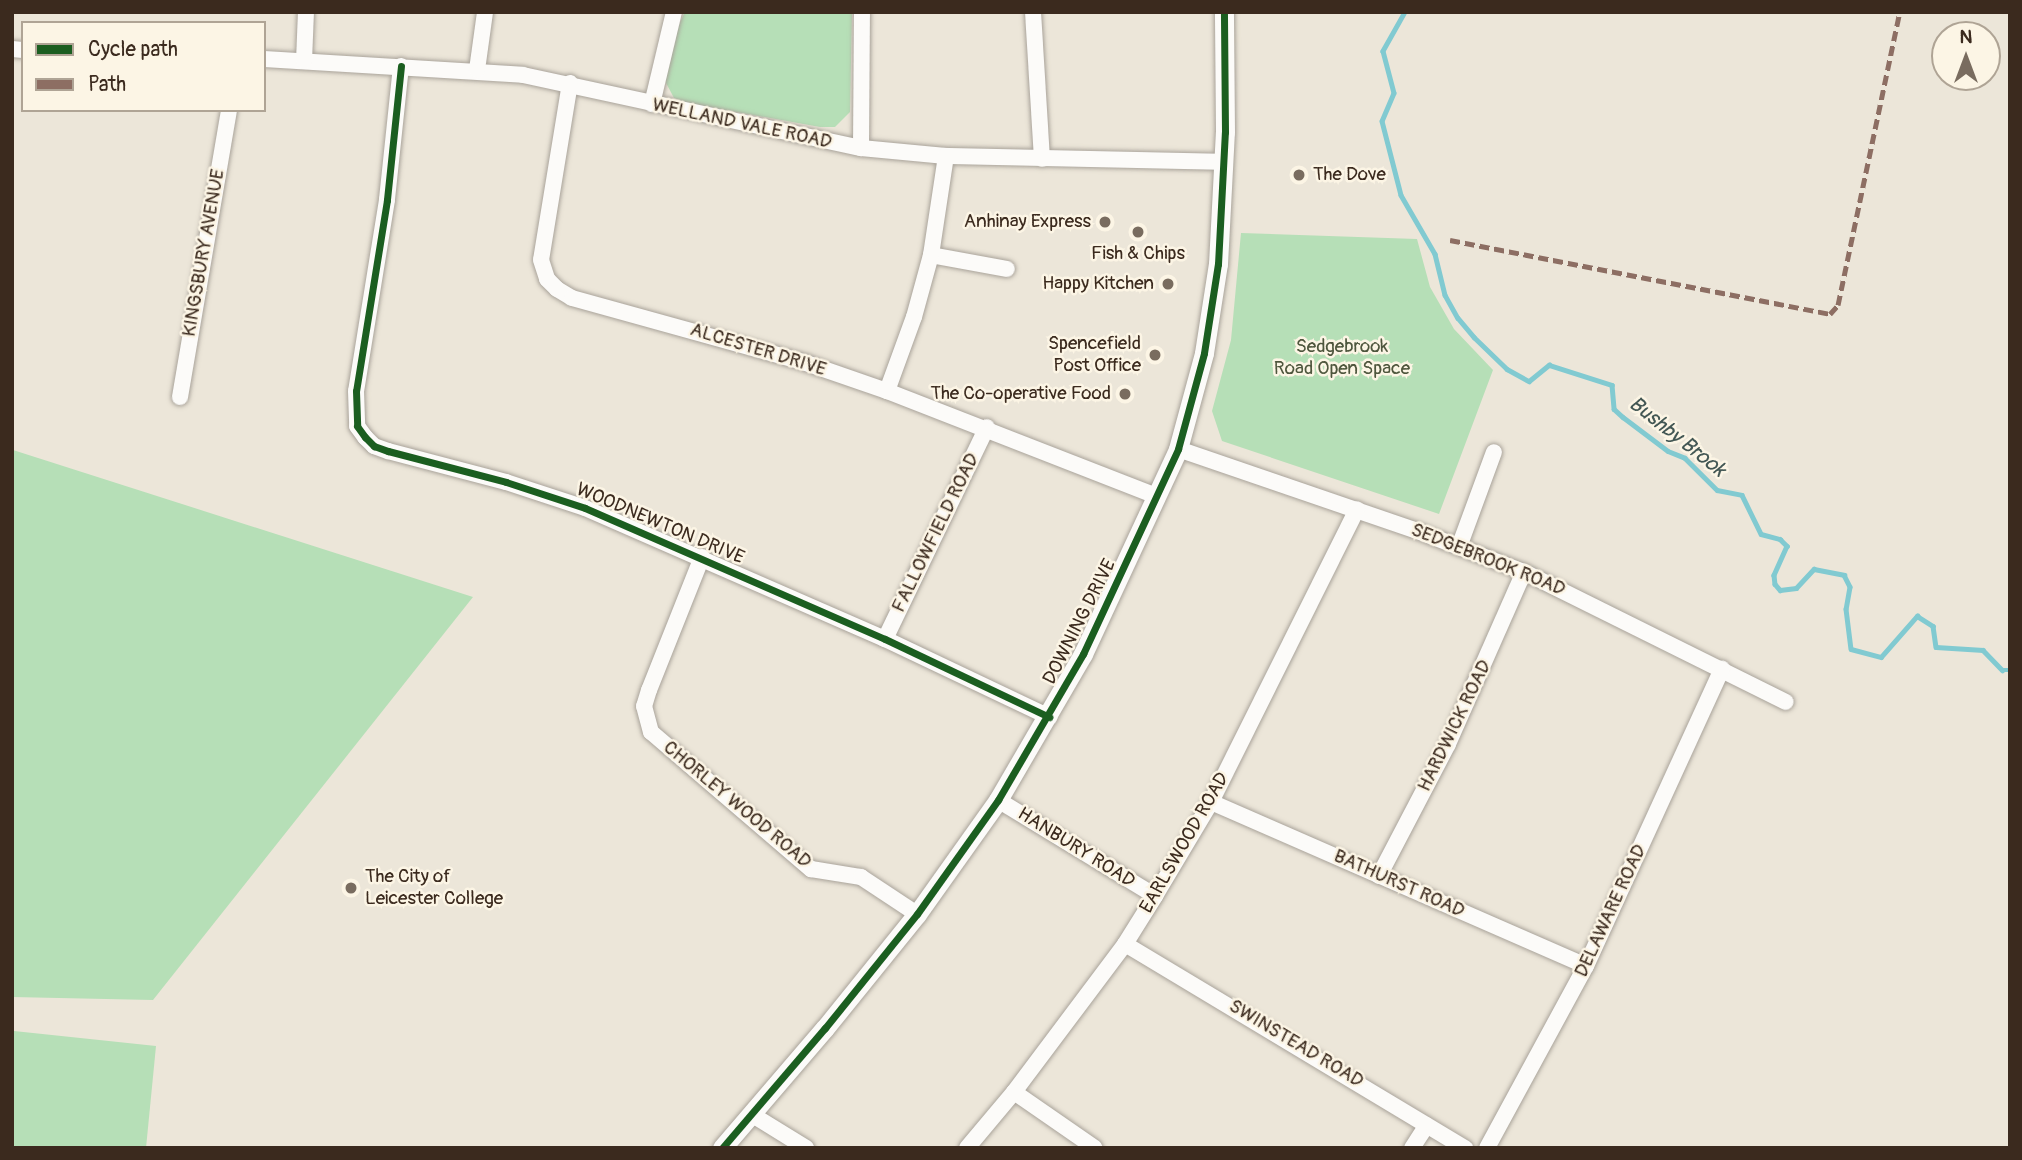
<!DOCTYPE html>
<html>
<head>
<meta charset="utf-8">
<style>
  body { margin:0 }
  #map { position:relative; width:2022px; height:1160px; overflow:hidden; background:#ece6d9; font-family:Pangolin,sans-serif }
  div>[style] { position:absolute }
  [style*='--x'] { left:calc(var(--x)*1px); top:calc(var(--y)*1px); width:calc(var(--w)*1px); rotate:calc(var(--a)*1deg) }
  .green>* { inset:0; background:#b6dfb7 }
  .stream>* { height:4.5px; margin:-2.25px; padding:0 2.25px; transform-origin:2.25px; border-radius:2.25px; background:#81cad1 }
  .roads { filter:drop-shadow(0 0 2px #a9a39a) drop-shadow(0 0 2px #a9a39a) }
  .minor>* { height:16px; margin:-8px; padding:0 8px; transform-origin:8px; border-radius:8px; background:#fcfbf9 }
  .tertiary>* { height:19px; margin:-9.5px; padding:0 9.5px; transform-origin:9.5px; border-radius:9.5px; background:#fcfbf9 }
  .quiet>* { height:5px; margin-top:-2.5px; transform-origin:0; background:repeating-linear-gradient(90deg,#8d6e63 0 10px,transparent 0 15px) }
  .cycleway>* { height:7px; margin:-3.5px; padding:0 3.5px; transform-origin:3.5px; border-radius:3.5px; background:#1b5e20 }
  .dots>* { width:19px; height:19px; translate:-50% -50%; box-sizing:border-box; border:4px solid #fcf5e5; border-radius:50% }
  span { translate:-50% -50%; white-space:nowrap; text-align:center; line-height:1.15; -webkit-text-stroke:5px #fcf5e5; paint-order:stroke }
  .street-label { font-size:19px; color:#3b2a1e }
  .poi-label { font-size:19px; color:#3b2a1e }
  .left { translate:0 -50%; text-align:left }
  .right { translate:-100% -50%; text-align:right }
  .park-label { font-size:19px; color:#4e563d }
  .water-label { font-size:21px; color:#425653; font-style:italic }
  .frame { position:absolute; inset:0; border:14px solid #3b2a1e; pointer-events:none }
  .legend { position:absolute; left:21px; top:21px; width:245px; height:91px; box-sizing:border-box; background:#fcf5e5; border:2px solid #afa495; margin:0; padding:9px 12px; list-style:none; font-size:21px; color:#3b2a1e }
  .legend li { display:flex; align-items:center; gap:14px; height:35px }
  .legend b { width:35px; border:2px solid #afa495 }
  .north { position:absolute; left:1931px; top:21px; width:70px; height:70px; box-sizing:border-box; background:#fcf5e5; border:2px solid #afa495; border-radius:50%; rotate:0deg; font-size:19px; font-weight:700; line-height:28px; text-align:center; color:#3b2a1e }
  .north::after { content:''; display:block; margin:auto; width:24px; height:32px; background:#796c5f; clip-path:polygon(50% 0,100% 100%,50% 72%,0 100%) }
</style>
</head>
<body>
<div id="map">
  <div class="green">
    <div style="clip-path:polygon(685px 12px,852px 12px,850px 112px,835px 127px,820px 127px,686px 103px,674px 98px,665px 81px,674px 35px)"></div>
    <div style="clip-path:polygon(1241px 233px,1417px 239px,1430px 287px,1454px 329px,1493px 370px,1439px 514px,1222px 441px,1212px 411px,1231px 340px)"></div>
    <div style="clip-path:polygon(13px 450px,473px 597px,153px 1000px,12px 997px)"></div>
    <div style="clip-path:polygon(14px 1031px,156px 1046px,146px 1148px,12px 1148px)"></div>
  </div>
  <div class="stream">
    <div style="--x:1405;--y:12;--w:45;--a:119.4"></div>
    <div style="--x:1383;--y:51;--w:43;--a:75.3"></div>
    <div style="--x:1394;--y:93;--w:30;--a:113"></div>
    <div style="--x:1382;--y:121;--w:76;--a:75.6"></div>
    <div style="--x:1401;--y:195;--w:68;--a:60"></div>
    <div style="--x:1435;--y:254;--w:42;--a:76.3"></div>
    <div style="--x:1445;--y:295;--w:26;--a:61"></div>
    <div style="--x:1458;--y:318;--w:25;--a:50"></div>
    <div style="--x:1474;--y:337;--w:46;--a:44.1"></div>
    <div style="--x:1507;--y:369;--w:25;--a:29"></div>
    <div style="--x:1529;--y:381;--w:26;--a:-39"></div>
    <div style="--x:1549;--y:365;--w:66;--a:17.6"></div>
    <div style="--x:1612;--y:385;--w:24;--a:85"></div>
    <div style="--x:1614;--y:409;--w:12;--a:42"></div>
    <div style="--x:1623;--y:417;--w:56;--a:37.1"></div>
    <div style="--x:1668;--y:451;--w:18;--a:22"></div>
    <div style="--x:1685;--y:458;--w:45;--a:45"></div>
    <div style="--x:1717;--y:490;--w:25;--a:11"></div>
    <div style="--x:1742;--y:495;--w:43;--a:64"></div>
    <div style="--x:1761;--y:534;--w:20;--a:15"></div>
    <div style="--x:1780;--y:539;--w:10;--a:45"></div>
    <div style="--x:1787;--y:546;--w:32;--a:114"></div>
    <div style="--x:1774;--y:575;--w:9;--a:84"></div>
    <div style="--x:1775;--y:584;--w:8;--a:50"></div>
    <div style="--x:1780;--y:590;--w:16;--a:-7"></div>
    <div style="--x:1796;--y:588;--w:26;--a:-47"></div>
    <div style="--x:1814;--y:569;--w:31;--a:11"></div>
    <div style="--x:1844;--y:575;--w:13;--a:63"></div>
    <div style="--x:1850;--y:587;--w:22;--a:100"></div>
    <div style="--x:1846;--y:609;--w:40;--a:82.9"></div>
    <div style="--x:1851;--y:649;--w:31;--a:15"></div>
    <div style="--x:1881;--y:657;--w:55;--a:-48.7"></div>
    <div style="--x:1917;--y:616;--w:19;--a:32"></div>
    <div style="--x:1933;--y:626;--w:21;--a:82"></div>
    <div style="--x:1936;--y:647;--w:47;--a:3.7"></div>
    <div style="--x:1983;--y:650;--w:28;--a:46"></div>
    <div style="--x:2002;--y:670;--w:8;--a:0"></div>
  </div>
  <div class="roads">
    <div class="minor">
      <div style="--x:1033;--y:12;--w:147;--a:86.5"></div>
      <div style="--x:12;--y:49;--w:11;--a:5"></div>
      <div style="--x:264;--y:59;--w:259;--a:3.5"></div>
      <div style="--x:523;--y:75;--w:346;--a:12.2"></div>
      <div style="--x:861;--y:148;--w:85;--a:5.4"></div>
      <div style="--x:946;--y:156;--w:277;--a:1.2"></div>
      <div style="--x:304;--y:61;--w:49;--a:-87.7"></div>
      <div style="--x:401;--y:66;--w:135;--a:96"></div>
      <div style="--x:387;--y:200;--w:193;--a:99.2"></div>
      <div style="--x:356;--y:391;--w:35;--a:88"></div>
      <div style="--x:357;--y:426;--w:14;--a:54"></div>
      <div style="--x:365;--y:437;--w:13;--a:45"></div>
      <div style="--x:374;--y:446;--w:15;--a:20"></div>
      <div style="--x:388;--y:451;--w:122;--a:14.7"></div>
      <div style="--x:506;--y:482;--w:83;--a:18.2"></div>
      <div style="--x:585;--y:508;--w:327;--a:23.6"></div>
      <div style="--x:885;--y:639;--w:182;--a:25.4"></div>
      <div style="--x:477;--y:70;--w:59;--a:-82.1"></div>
      <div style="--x:570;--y:83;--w:179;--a:99.3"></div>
      <div style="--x:541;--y:260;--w:20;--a:72"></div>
      <div style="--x:547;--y:279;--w:14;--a:45"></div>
      <div style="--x:557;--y:289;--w:17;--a:31"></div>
      <div style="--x:572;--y:298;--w:243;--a:15.5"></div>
      <div style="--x:806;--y:363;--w:86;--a:19.1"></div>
      <div style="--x:887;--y:391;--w:290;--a:21.3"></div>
      <div style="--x:652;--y:104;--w:95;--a:-76.6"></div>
      <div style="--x:861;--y:148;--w:136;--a:-89.6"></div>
      <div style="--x:931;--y:255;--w:77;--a:10.4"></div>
      <div style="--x:887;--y:391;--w:79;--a:-70"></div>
      <div style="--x:914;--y:317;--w:64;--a:-74.7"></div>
      <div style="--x:931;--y:255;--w:100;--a:-81.4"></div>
      <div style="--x:180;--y:397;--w:291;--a:-80.3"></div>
      <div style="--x:1178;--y:449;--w:250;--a:18.9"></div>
      <div style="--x:1415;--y:530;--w:117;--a:21.1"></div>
      <div style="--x:1524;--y:572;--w:292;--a:26.4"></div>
      <div style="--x:1459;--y:547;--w:101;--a:-69.8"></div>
      <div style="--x:702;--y:557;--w:143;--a:111.7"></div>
      <div style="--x:649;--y:690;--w:17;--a:107"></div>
      <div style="--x:644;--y:706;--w:27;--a:75"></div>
      <div style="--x:651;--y:732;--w:211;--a:40.6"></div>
      <div style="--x:811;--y:869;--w:51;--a:9.1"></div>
      <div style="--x:861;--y:877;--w:67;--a:33.5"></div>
      <div style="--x:885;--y:639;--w:235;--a:-64.3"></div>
      <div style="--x:998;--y:800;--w:184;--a:31.4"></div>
      <div style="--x:1211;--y:802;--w:409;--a:23.6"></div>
      <div style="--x:1379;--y:876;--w:149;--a:-62.4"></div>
      <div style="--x:1448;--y:744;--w:188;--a:-66.2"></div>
      <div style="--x:1125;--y:944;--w:397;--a:31"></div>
      <div style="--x:1014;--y:1092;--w:98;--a:34.7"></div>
      <div style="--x:751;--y:1114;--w:65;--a:31.7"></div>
      <div style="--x:967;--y:1148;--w:73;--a:-50"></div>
      <div style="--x:1014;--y:1092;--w:185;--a:-53.1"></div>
      <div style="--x:1125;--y:944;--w:57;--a:-58"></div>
      <div style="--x:1155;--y:896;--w:109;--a:-59.2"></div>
      <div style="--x:1211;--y:802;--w:327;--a:-63.5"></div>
      <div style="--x:1412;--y:1148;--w:27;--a:-57"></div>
      <div style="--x:1487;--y:1148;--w:207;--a:-61.5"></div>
      <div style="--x:1586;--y:966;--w:327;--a:-65.4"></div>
    </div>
    <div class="tertiary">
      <div style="--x:722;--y:1148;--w:158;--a:-49.4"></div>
      <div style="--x:825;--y:1028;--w:146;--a:-51.1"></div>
      <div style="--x:917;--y:914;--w:140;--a:-54.6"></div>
      <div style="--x:998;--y:800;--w:169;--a:-59.8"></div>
      <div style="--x:1083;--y:654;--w:226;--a:-65.1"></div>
      <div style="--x:1178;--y:449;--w:99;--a:-74.8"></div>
      <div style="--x:1204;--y:353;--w:90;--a:-81.1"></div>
      <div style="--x:1218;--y:264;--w:132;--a:-87"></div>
      <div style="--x:1225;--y:132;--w:120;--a:-90.5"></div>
    </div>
  </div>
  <div class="quiet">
    <div style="--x:1450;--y:240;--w:387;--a:11"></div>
    <div style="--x:1830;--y:314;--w:12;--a:-48"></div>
    <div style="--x:1838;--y:305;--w:299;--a:-78.1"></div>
  </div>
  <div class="cycleway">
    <div style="--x:401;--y:66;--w:135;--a:96"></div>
    <div style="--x:387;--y:200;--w:193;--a:99.2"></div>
    <div style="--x:356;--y:391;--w:35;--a:88"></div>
    <div style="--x:357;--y:426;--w:14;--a:54"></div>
    <div style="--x:365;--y:437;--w:13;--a:45"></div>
    <div style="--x:374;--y:446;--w:15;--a:20"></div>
    <div style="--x:388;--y:451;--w:122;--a:14.7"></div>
    <div style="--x:506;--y:482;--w:83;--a:18.2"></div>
    <div style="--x:585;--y:508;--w:327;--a:23.6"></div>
    <div style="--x:885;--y:639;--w:182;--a:25.4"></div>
    <div style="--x:722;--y:1148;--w:158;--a:-49.4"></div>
    <div style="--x:825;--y:1028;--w:146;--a:-51.1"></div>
    <div style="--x:917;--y:914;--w:140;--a:-54.6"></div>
    <div style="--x:998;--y:800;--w:169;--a:-59.8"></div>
    <div style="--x:1083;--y:654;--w:226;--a:-65.1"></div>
    <div style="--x:1178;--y:449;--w:99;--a:-74.8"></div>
    <div style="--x:1204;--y:353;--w:90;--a:-81.1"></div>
    <div style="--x:1218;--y:264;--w:132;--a:-87"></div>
    <div style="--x:1225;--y:132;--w:120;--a:-90.5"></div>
  </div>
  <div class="dots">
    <div style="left:1299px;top:175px;background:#796c5f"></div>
    <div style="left:1105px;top:222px;background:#796c5f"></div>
    <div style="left:1138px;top:232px;background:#796c5f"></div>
    <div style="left:1168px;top:284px;background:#796c5f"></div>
    <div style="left:1155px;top:355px;background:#796c5f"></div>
    <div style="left:1125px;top:394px;background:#796c5f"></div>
    <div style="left:351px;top:888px;background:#796c5f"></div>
  </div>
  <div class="street-label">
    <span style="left:742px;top:124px;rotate:12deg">WELLAND VALE ROAD</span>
    <span style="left:204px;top:253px;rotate:-80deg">KINGSBURY AVENUE</span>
    <span style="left:758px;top:350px;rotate:17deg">ALCESTER DRIVE</span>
    <span style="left:660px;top:524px;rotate:23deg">WOODNEWTON DRIVE</span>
    <span style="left:936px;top:533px;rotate:-64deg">FALLOWFIELD ROAD</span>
    <span style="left:1488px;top:560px;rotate:22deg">SEDGEBROOK ROAD</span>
    <span style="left:1080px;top:622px;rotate:-63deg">DOWNING DRIVE</span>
    <span style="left:1455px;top:726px;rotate:-64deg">HARDWICK ROAD</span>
    <span style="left:737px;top:805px;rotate:40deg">CHORLEY WOOD ROAD</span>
    <span style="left:1185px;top:843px;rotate:-60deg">EARLSWOOD ROAD</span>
    <span style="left:1076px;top:848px;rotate:32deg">HANBURY ROAD</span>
    <span style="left:1399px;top:884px;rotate:24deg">BATHURST ROAD</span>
    <span style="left:1611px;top:911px;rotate:-65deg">DELAWARE ROAD</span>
    <span style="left:1296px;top:1044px;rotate:31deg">SWINSTEAD ROAD</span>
  </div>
  <div class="poi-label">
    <span class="left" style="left:1313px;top:175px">The Dove</span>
    <span class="right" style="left:1091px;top:222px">Anhinay Express</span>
    <span style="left:1138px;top:254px">Fish &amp; Chips</span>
    <span class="right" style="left:1154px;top:284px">Happy Kitchen</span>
    <span class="right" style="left:1141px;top:355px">Spencefield<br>Post Office</span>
    <span class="right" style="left:1111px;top:394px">The Co-operative Food</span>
    <span class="left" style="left:365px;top:888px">The City of<br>Leicester College</span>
  </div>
  <div class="park-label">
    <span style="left:1342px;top:358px">Sedgebrook<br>Road Open Space</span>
  </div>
  <div class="water-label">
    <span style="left:1677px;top:437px;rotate:38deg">Bushby Brook</span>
  </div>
  <div class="frame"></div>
  <ul class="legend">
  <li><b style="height:9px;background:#1b5e20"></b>Cycle path</li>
  <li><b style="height:9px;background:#8d6e63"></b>Path</li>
  </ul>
  <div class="north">N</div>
</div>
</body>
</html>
